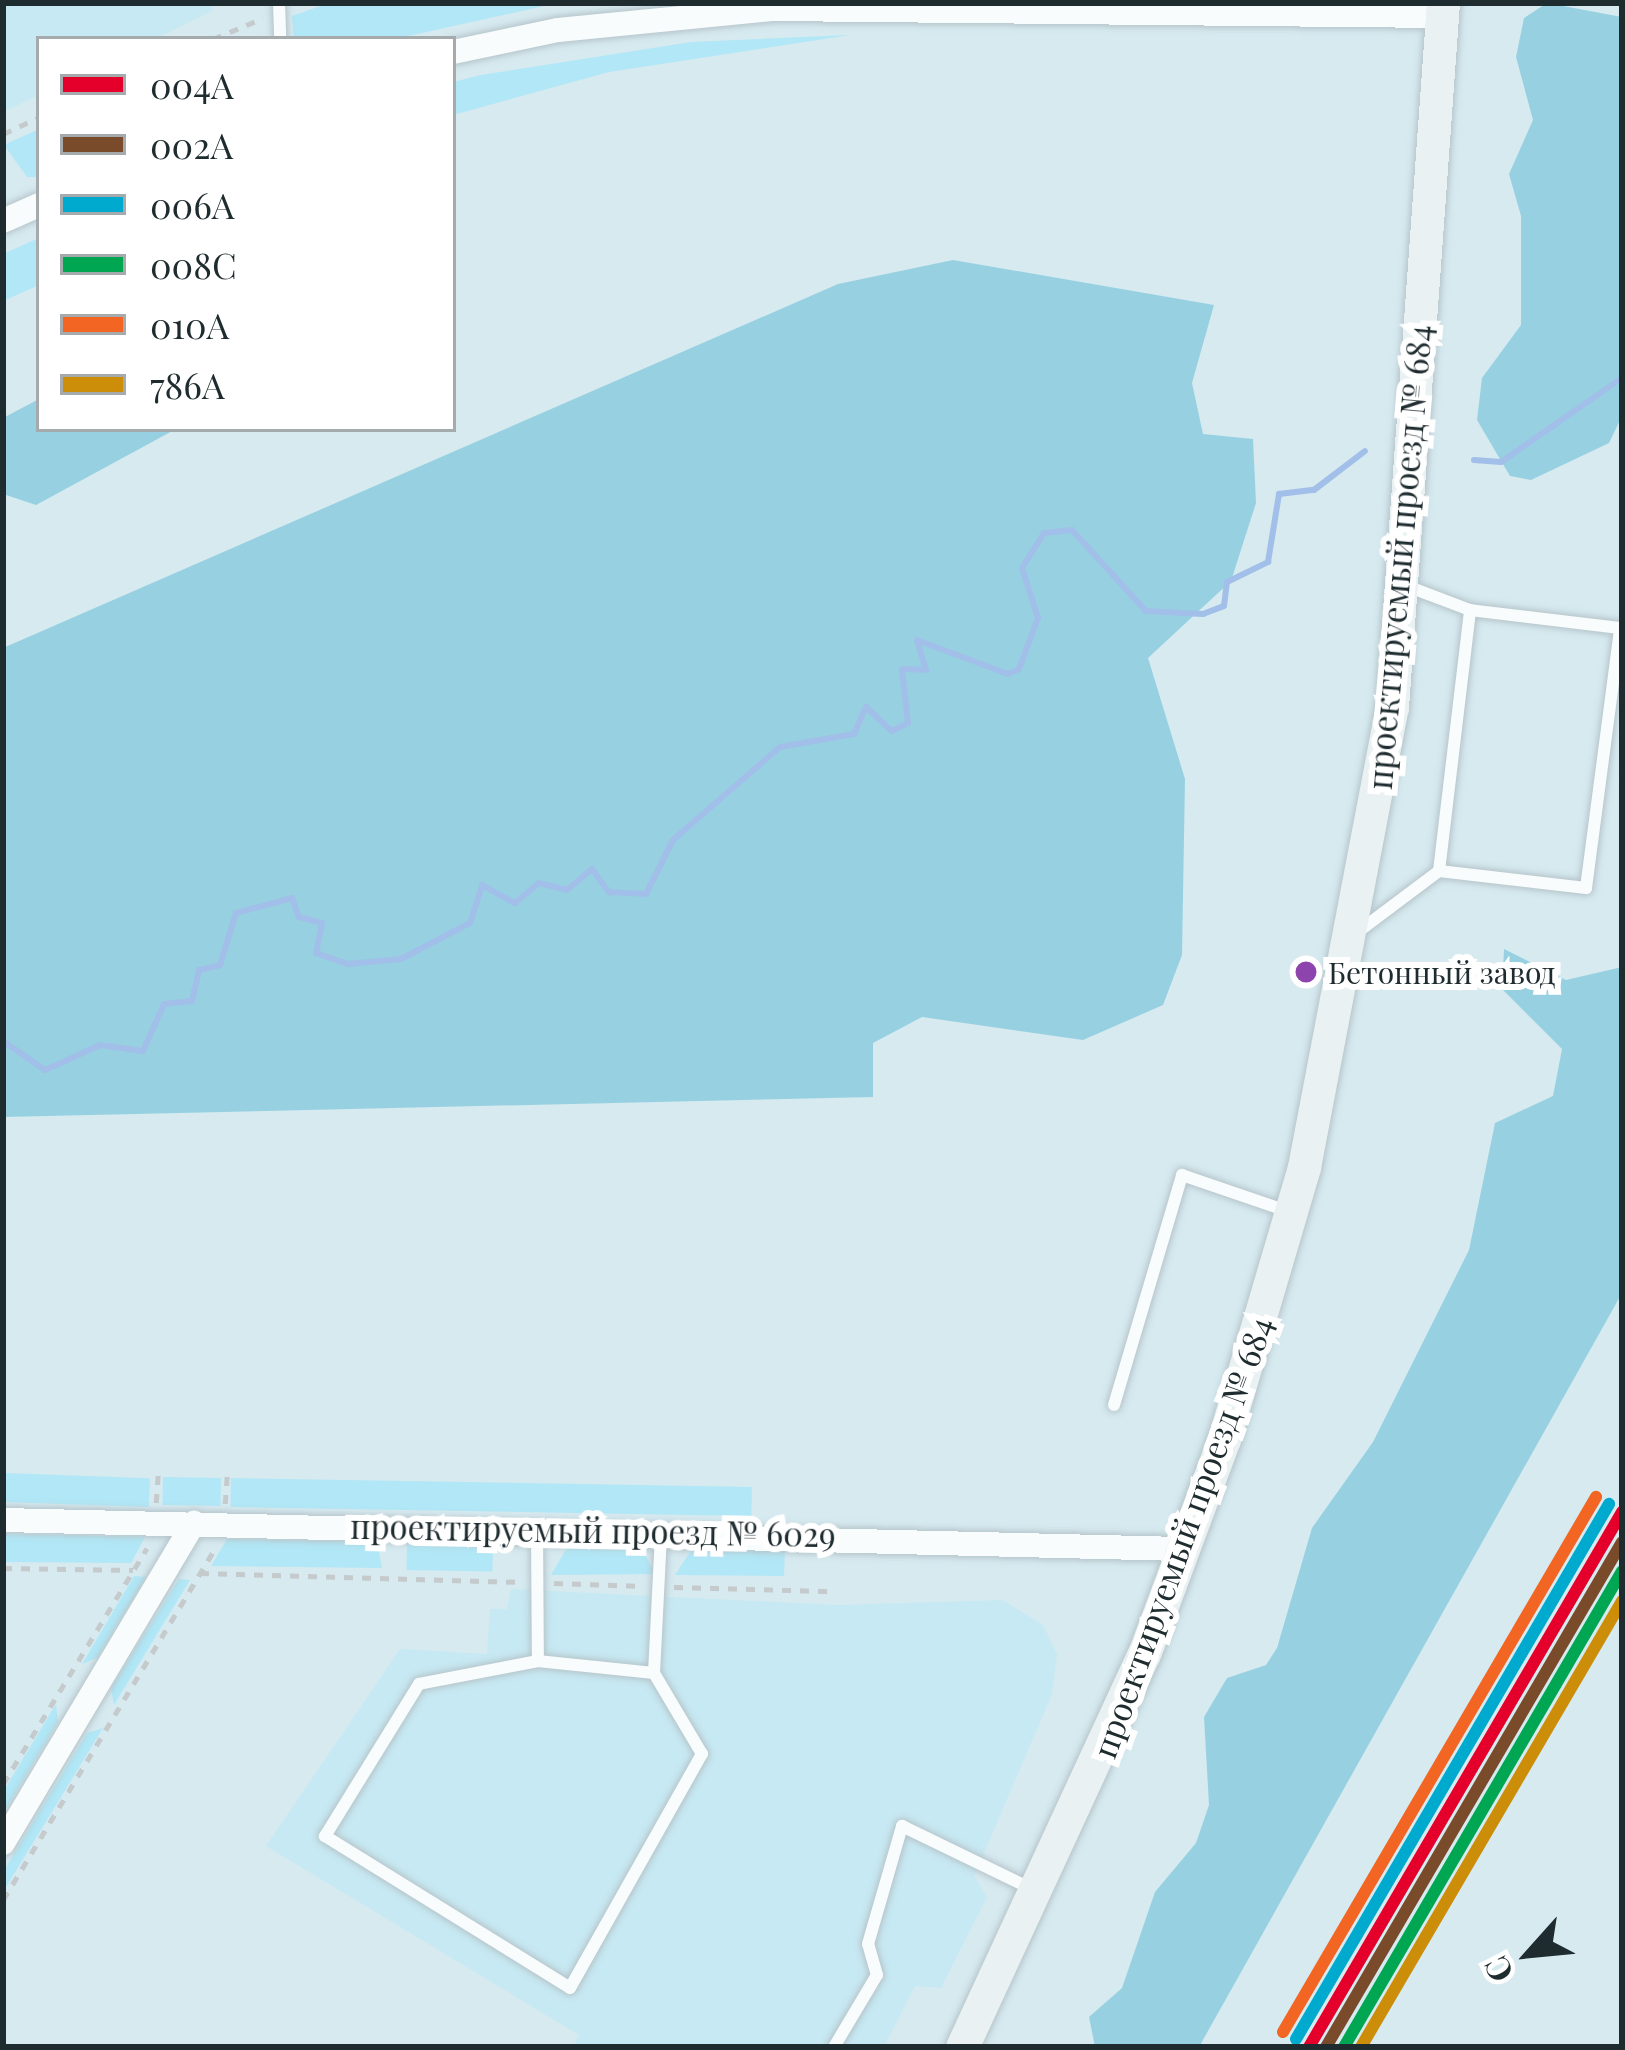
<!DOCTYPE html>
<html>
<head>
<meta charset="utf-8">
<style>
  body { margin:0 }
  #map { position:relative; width:1625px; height:2050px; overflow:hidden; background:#d6eaf0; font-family:"Playfair Display",serif }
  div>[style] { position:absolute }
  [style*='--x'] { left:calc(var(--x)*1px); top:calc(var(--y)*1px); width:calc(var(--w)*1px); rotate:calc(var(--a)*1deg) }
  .built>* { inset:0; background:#c7e9f3 }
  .green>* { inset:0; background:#b1e7f6; transform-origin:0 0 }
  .forest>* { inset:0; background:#97d1e1 }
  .stream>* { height:6px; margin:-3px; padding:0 3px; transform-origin:3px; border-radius:3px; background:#a1bfe9 }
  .path>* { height:4.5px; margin-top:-2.25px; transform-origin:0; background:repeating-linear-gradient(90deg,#c5cacc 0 9px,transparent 0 18px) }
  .roads { filter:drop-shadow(0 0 3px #b6c5ca) drop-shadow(0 0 3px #b6c5ca) }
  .lane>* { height:12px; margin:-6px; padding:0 6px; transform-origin:6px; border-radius:6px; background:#f9fcfd }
  .street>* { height:24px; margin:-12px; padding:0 12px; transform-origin:12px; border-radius:12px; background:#f9fcfd }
  .secondary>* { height:33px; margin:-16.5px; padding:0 16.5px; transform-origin:16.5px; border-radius:16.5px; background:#e9f1f2 }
  .rail-1>* { height:12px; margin:-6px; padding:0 6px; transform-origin:6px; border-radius:6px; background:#e4002b }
  .rail-2>* { height:12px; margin:-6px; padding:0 6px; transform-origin:6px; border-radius:6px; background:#7a4b2a }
  .rail-3>* { height:12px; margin:-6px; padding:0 6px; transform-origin:6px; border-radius:6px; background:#00a9ce }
  .rail-4>* { height:12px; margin:-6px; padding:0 6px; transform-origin:6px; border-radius:6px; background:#00a651 }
  .rail-5>* { height:12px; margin:-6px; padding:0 6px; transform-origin:6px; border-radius:6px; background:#f26522 }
  .rail-6>* { height:12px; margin:-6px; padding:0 6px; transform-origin:6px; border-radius:6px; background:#cc8d09 }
  .dots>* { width:33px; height:33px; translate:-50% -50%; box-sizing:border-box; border:6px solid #fff; border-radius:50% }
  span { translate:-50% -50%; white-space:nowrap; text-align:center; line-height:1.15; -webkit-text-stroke:12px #fff; paint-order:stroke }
  .bus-label { font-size:30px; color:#1e2b2f }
  .left { translate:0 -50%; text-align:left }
  .street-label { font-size:33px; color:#1e2b2f }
  .frame { position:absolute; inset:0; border:6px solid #1e2b2f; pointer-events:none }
  .legend { position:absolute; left:36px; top:36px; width:420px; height:396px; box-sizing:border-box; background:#fff; border:3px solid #a5aaac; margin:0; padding:15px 21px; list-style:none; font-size:36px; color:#1e2b2f }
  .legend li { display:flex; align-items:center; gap:24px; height:60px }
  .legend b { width:60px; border:3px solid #a5aaac }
  .north { position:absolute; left:1469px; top:1894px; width:120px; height:120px; -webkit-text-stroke:9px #fff; paint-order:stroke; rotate:243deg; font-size:33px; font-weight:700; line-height:48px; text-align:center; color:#1e2b2f }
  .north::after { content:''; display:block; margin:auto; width:42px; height:54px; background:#1e2b2f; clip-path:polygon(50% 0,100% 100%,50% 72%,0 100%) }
</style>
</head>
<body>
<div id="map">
  <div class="built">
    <div style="clip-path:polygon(3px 3px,212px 3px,212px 11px,155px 39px,39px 39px,39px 95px,3px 112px)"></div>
    <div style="clip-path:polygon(511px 1589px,837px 1605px,1003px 1600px,1043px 1625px,1057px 1654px,1052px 1694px,974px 1876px,987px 1897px,941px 1988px,915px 1986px,884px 2047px,573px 2047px,579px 2035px,266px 1846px,400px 1649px,487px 1654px,490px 1609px,507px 1609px)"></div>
  </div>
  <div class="green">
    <div style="clip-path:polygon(329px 3px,558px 3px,395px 39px,294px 39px,292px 16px)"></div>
    <div style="clip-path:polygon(850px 35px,609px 72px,453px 115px,453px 82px,481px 75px,691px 42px)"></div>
    <div style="clip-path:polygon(39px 129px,39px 177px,27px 177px,4px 145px)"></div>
    <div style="clip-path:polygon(39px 238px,39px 285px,3px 301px,3px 254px)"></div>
    <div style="left:3px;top:1473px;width:147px;height:29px;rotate:2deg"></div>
    <div style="left:163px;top:1477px;width:58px;height:28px;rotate:1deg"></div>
    <div style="left:231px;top:1478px;width:521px;height:29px;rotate:1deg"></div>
    <div style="clip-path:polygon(3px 1534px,145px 1537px,131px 1563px,3px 1562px)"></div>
    <div style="clip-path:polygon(227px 1539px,377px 1542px,382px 1568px,211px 1566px)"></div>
    <div style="left:407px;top:1541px;width:86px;height:29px;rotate:1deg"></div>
    <div style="clip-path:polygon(568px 1546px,640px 1546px,656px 1574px,551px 1575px)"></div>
    <div style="clip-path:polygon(694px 1546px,785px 1549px,784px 1576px,675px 1575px)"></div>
    <div style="clip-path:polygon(134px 1576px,146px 1577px,97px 1658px,82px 1664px)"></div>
    <div style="clip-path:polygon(179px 1579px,190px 1580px,114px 1705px,111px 1688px)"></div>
    <div style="clip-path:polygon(56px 1704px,58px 1722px,3px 1814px,3px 1792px)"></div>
    <div style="clip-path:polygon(103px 1728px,3px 1892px,3px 1872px,87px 1733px)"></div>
  </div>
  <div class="forest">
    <div style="clip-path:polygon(1547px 3px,1622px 17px,1622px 416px,1609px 443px,1531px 480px,1510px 476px,1477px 420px,1482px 378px,1521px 325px,1521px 216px,1509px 174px,1533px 120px,1516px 57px,1524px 18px)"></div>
    <div style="clip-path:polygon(953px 260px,1214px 305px,1192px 383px,1203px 434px,1253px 439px,1256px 503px,1231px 581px,1148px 658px,1185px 779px,1182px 955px,1163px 1005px,1083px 1040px,922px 1017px,873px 1043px,873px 1097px,3px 1117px,3px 648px,838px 284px)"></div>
    <div style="clip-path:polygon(39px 399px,39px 429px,176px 429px,36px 505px,3px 494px,3px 418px)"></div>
    <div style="clip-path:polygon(1504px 949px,1566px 980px,1622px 967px,1622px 1293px,1199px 2047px,1095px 2047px,1089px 2017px,1122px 1988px,1155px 1892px,1196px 1843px,1209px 1805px,1204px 1717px,1227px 1678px,1266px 1665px,1277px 1648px,1312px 1528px,1373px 1442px,1469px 1250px,1495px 1123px,1553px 1096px,1562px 1049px,1502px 989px)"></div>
  </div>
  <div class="stream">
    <div style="--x:1474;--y:460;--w:27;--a:4"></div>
    <div style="--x:1501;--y:462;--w:147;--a:-34.8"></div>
    <div style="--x:3;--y:1041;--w:51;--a:34.6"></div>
    <div style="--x:45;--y:1070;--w:60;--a:-24.4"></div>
    <div style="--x:100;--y:1045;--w:43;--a:7.9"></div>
    <div style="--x:143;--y:1051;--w:51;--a:-65.9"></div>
    <div style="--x:164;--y:1004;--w:28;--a:-6"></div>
    <div style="--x:192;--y:1001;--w:32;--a:-77"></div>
    <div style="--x:199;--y:970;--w:22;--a:-13"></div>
    <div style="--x:220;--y:965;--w:54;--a:-72.9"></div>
    <div style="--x:236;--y:913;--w:58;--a:-15"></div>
    <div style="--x:292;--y:898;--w:20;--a:70"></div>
    <div style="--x:299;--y:917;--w:24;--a:15"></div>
    <div style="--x:322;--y:923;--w:31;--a:101"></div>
    <div style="--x:316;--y:953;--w:34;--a:19"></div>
    <div style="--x:348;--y:964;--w:53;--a:-5.4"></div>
    <div style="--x:401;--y:959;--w:78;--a:-27.6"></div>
    <div style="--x:470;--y:923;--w:40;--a:-72"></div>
    <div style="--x:482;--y:885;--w:38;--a:29"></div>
    <div style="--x:515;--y:903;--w:31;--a:-40"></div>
    <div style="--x:539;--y:883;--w:29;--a:14"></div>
    <div style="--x:567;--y:890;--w:33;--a:-40"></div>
    <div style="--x:592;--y:869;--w:29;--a:54"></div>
    <div style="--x:609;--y:892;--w:37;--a:3"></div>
    <div style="--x:646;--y:894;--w:60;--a:-63.4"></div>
    <div style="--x:673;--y:840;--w:142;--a:-41"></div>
    <div style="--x:780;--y:747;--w:75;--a:-10"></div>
    <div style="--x:854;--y:734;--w:30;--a:-66"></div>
    <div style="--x:866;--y:707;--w:35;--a:43"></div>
    <div style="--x:892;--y:731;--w:18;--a:-27"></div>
    <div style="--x:908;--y:723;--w:54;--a:-96.3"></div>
    <div style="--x:902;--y:669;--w:24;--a:2"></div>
    <div style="--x:926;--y:670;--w:31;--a:-107"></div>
    <div style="--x:917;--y:640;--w:97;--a:20.5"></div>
    <div style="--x:1008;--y:674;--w:12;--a:-24"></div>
    <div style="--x:1019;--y:669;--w:54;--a:-69.6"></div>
    <div style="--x:1038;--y:618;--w:52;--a:-107.7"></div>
    <div style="--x:1022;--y:568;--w:41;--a:-57.8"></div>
    <div style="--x:1044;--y:533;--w:28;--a:-6"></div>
    <div style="--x:1072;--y:530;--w:110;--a:47.6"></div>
    <div style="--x:1146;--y:611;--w:57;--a:3"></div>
    <div style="--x:1203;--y:614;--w:22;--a:-21"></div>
    <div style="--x:1224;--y:606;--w:24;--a:-83"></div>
    <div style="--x:1227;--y:582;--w:46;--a:-26"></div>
    <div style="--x:1268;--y:562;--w:69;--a:-80.8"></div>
    <div style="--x:1279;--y:494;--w:35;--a:-7"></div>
    <div style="--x:1314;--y:490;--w:64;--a:-37.4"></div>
  </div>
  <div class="path">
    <div style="--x:213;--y:39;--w:54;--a:-22.8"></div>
    <div style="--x:3;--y:134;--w:40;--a:-25"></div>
    <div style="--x:156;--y:1503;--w:31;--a:-86"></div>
    <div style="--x:225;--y:1504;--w:30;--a:-86"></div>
    <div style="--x:3;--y:1568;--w:130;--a:0.9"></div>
    <div style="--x:200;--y:1573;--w:324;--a:1.6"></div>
    <div style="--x:554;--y:1583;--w:90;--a:1.9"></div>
    <div style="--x:674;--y:1587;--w:158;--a:1.5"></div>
    <div style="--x:3;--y:1784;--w:276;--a:-58.6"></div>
    <div style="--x:3;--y:1900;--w:409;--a:-58.9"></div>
  </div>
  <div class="roads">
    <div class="lane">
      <div style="--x:279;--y:3;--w:36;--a:88"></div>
      <div style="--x:1439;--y:871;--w:148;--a:6.6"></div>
      <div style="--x:1586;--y:888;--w:262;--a:-82.5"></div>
      <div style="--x:1620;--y:628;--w:151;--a:-173.2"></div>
      <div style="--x:1355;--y:934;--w:105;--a:-36.9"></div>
      <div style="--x:1439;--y:871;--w:263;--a:-83.2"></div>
      <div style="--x:1470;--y:610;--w:71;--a:-159.3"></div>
      <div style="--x:1114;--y:1405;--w:240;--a:-73.5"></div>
      <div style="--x:1182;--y:1175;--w:114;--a:18.9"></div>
      <div style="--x:537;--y:1530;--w:131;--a:89.6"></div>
      <div style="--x:654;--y:1673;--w:117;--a:-174.1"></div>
      <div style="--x:538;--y:1661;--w:121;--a:169.1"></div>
      <div style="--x:419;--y:1684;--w:179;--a:121.7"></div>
      <div style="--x:325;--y:1836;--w:288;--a:31.8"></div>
      <div style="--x:570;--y:1988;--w:269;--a:-60.6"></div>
      <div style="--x:702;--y:1754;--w:94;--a:-120.7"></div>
      <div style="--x:654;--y:1673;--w:136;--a:-87.1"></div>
      <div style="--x:834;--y:2047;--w:84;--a:-59.2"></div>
      <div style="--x:877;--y:1975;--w:32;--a:-106"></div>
      <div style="--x:868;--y:1944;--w:123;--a:-73.9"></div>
      <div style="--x:902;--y:1826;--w:147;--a:25.9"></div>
    </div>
    <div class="street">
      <div style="--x:453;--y:52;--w:107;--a:-11.8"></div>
      <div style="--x:558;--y:30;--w:217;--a:-5.6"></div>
      <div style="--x:774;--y:9;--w:668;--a:0.6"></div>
      <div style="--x:3;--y:221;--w:39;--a:-24"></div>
      <div style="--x:3;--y:1520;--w:1180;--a:1.41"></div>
      <div style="--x:3;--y:1843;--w:373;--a:-59.2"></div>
    </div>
    <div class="secondary">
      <div style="--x:962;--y:2047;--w:433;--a:-65.2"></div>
      <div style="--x:1144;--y:1654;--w:229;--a:-69.6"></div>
      <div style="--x:1224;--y:1439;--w:284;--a:-73.6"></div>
      <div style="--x:1304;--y:1167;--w:468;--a:-79.2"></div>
      <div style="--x:1392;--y:707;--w:706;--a:-85.86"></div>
    </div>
  </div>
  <div class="rail-1">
    <div style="--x:1309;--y:2047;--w:620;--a:-59.67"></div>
  </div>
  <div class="rail-2">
    <div style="--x:1326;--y:2047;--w:585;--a:-59.62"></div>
  </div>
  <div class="rail-3">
    <div style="--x:1296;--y:2039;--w:620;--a:-59.67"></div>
  </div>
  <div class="rail-4">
    <div style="--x:1344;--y:2047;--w:551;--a:-59.71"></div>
  </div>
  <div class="rail-5">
    <div style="--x:1283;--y:2032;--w:620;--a:-59.67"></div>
  </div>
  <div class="rail-6">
    <div style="--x:1361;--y:2047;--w:517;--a:-59.66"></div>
  </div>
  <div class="dots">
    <div style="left:1306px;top:972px;background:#8e44ad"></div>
  </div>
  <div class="bus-label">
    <span class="left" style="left:1328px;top:972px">Бетонный завод</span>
  </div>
  <div class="street-label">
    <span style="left:1399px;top:557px;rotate:-85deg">проектируемый проезд № 684</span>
    <span style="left:593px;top:1530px;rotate:1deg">проектируемый проезд № 6029</span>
    <span style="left:1182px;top:1537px;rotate:-70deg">проектируемый проезд № 684</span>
  </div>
  <div class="frame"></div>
  <ul class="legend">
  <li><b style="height:15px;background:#e4002b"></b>004А</li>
  <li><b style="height:15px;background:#7a4b2a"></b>002А</li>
  <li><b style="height:15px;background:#00a9ce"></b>006А</li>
  <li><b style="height:15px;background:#00a651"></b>008С</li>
  <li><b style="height:15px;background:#f26522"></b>010А</li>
  <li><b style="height:15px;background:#cc8d09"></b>786А</li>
  </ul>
  <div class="north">С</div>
</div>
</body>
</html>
